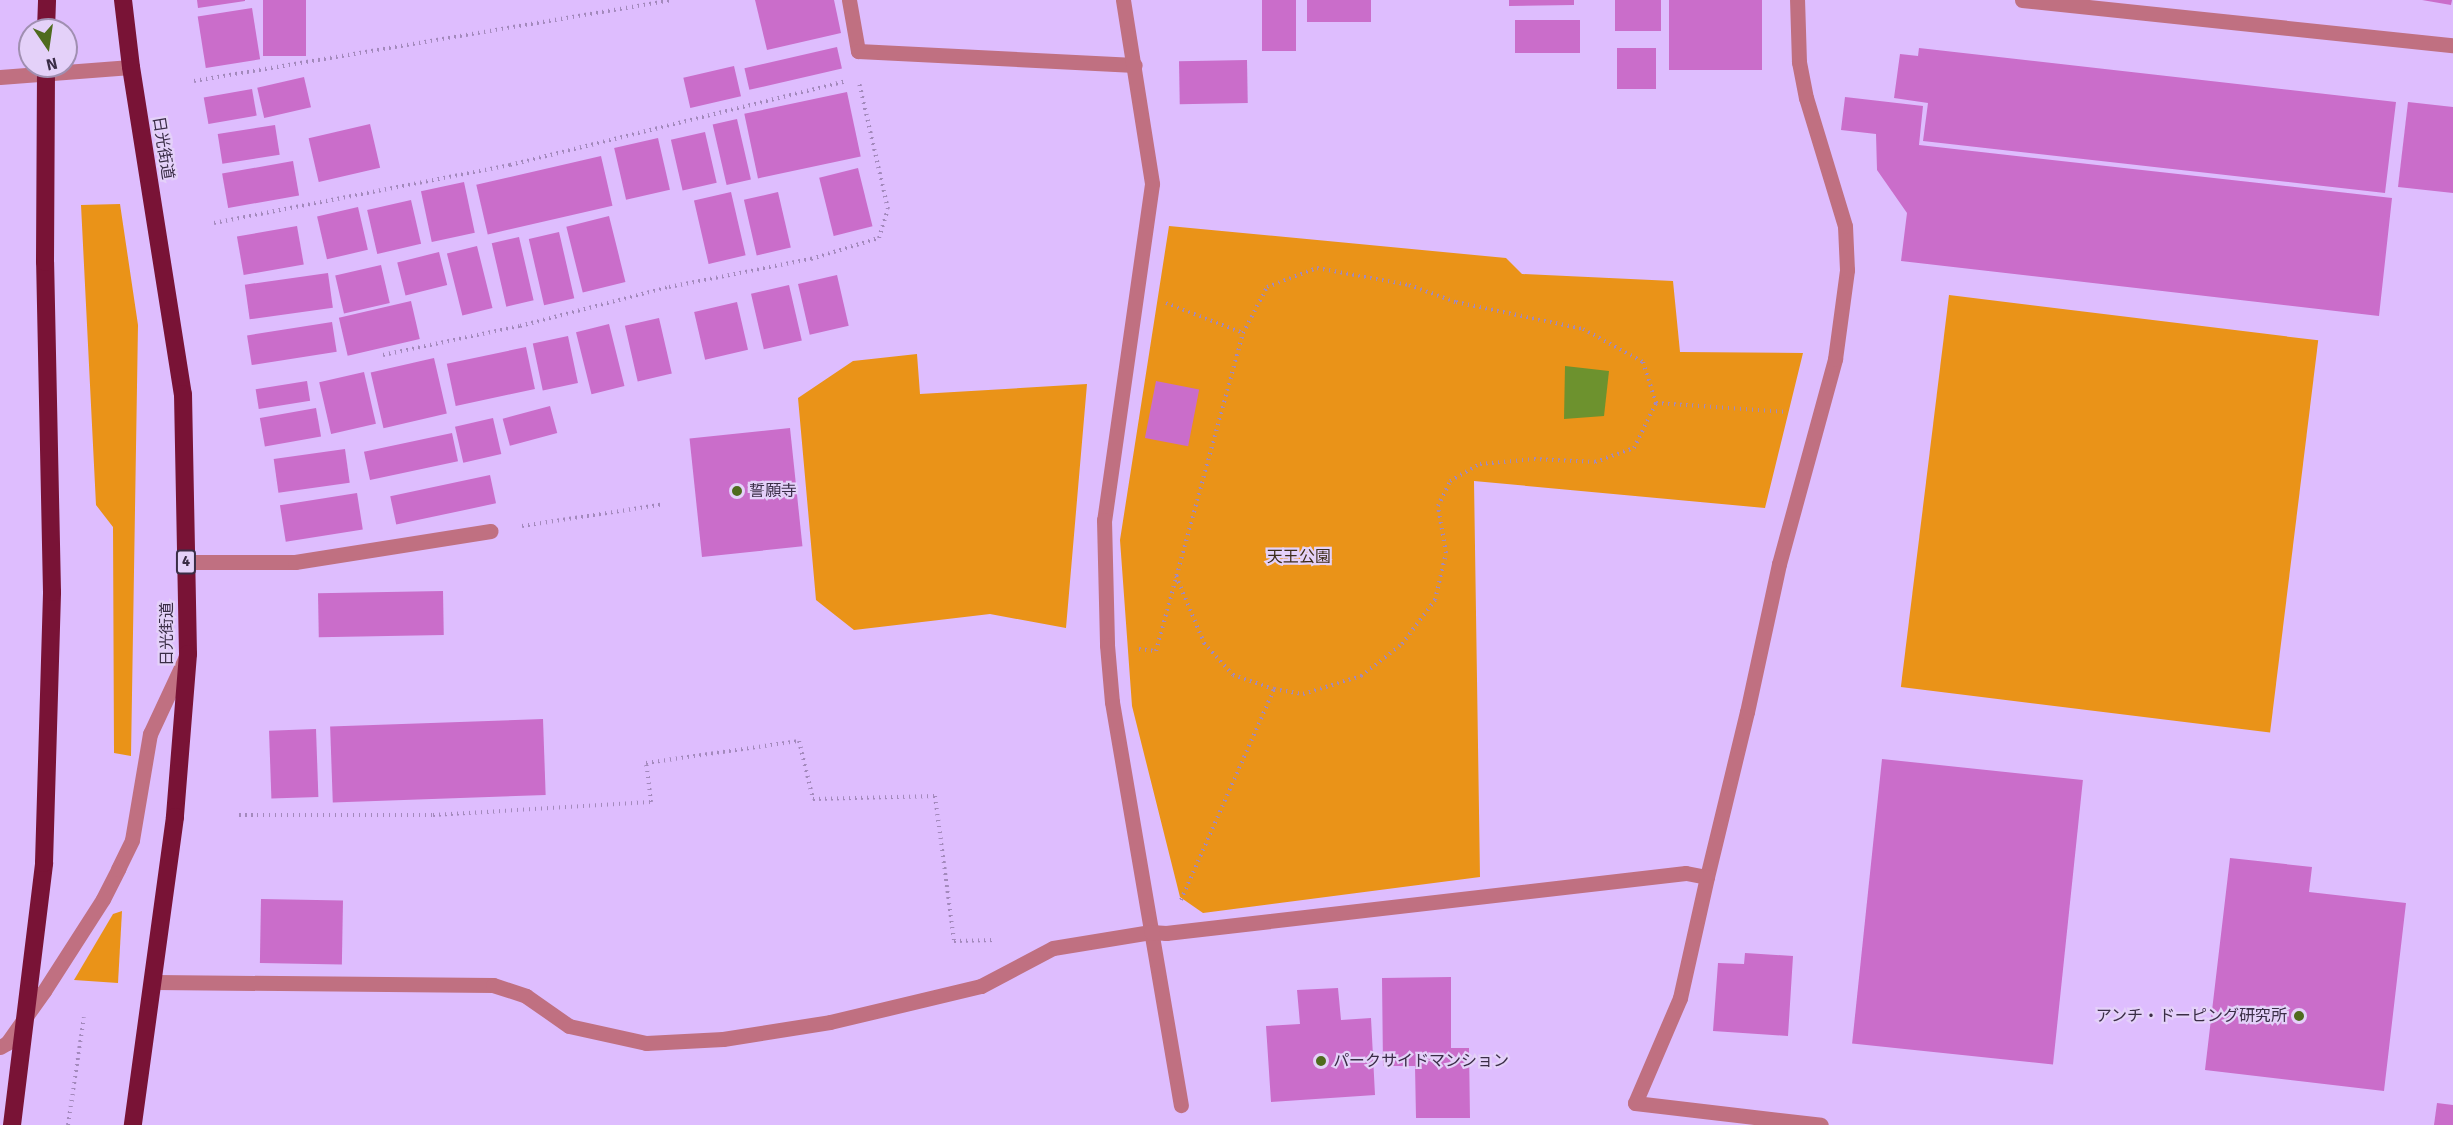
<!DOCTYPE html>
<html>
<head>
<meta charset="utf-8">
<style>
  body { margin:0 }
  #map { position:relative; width:2453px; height:1125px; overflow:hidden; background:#debdfe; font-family:Signika,"Noto Sans JP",sans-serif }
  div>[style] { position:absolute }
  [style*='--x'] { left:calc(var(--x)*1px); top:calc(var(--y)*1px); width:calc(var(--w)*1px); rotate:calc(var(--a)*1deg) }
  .green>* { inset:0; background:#ea9318; transform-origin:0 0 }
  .water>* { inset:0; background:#6d922e }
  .building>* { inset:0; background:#ca6dca; transform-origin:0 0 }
  .path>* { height:4px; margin-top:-2px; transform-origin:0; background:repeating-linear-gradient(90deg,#a389bc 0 1.5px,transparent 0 6px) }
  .minor>* { height:15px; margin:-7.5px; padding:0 7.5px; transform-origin:7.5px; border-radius:7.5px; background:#c07081 }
  .highway>* { height:18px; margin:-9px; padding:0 9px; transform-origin:9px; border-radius:9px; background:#791336 }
  .highway-bridge>* { height:18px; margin:-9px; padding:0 9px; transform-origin:9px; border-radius:9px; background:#791336 }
  .dots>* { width:16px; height:16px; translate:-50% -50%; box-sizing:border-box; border:3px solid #e4d1f9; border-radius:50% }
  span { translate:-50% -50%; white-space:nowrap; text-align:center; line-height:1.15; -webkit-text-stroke:4.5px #e4d1f9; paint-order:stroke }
  .shield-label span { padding:2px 4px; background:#e4d1f9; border:2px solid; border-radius:4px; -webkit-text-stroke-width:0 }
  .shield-label { font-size:15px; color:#3a2d46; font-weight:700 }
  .street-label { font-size:16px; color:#3a2d46 }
  .poi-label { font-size:16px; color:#3a2d46 }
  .left { translate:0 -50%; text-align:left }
  .right { translate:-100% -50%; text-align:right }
  .park-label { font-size:16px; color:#3d2c1a }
  .north { position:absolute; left:18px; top:18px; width:60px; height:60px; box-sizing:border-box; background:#e4d1f9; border:2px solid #a08fb1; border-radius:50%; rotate:167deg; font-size:16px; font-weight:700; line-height:24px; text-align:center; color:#3a2d46 }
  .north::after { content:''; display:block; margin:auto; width:21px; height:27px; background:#4f6b1e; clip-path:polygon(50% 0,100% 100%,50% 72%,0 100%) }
</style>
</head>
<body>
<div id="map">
  <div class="green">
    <div style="clip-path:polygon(120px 204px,138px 325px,131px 756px,114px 753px,113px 527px,96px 505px,81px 205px)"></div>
    <div style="clip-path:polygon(1169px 226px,1506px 258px,1522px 274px,1673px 281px,1680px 352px,1803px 353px,1765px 508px,1474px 481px,1480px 877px,1203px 913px,1180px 897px,1132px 706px,1120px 540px)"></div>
    <div style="left:1949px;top:295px;width:372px;height:395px;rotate:7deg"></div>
    <div style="clip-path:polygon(917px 354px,920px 394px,1087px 384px,1066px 628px,990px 614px,854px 630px,816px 600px,798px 398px,853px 361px)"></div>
    <div style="clip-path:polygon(122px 911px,118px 983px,74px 980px,113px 914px)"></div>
  </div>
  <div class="water">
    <div style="clip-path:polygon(1565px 366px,1609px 371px,1604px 416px,1564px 419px)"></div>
  </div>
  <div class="building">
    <div style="clip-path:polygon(197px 0,245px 0,245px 1px,198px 8px)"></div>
    <div style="left:263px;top:0;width:43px;height:56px"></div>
    <div style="clip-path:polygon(755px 0,834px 0,841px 33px,767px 50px)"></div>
    <div style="left:1262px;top:0;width:34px;height:51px"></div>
    <div style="left:1307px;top:0;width:64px;height:22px"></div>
    <div style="clip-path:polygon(1509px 0,1574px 0,1574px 5px,1509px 6px)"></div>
    <div style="left:1615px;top:0;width:46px;height:31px"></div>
    <div style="left:1669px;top:0;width:93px;height:70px"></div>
    <div style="clip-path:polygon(2422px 0,2452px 0,2451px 5px)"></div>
    <div style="left:252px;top:8px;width:52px;height:55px;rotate:81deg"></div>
    <div style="left:1580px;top:20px;width:33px;height:65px;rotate:90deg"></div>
    <div style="left:837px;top:47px;width:22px;height:95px;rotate:77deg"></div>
    <div style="left:1617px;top:48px;width:39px;height:41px"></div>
    <div style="clip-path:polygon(1919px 48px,2396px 102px,2385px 193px,1923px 141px,1928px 103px,1894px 98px,1900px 54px,1918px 56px)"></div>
    <div style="left:1247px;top:60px;width:43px;height:68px;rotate:89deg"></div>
    <div style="left:734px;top:66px;width:31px;height:52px;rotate:77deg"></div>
    <div style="left:304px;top:77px;width:31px;height:48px;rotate:77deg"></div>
    <div style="left:252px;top:89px;width:27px;height:49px;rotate:80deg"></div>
    <div style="left:847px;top:92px;width:66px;height:105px;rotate:78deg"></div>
    <div style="clip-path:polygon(1845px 97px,1923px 106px,1919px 145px,2392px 198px,2379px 316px,1901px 261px,1907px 213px,1877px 170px,1876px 134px,1841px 130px)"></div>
    <div style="clip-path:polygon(2408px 102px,2453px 107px,2453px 193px,2398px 187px)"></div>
    <div style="left:737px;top:119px;width:62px;height:25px;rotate:77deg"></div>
    <div style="left:370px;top:124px;width:45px;height:63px;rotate:77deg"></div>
    <div style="left:275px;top:125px;width:30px;height:58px;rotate:81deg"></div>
    <div style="left:705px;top:132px;width:52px;height:35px;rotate:77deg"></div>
    <div style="left:658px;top:138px;width:53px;height:45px;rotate:77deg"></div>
    <div style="left:601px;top:156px;width:51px;height:128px;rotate:77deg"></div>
    <div style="left:293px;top:161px;width:35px;height:72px;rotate:80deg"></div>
    <div style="left:858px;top:168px;width:60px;height:40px;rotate:76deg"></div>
    <div style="left:464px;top:182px;width:52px;height:44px;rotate:78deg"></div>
    <div style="left:731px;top:192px;width:65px;height:38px;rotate:77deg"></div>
    <div style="left:778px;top:192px;width:57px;height:35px;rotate:77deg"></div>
    <div style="left:411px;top:200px;width:45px;height:45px;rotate:77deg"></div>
    <div style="left:358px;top:207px;width:44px;height:42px;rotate:77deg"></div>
    <div style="left:609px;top:216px;width:68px;height:44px;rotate:76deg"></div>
    <div style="left:297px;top:226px;width:39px;height:61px;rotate:80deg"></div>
    <div style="left:559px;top:232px;width:68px;height:31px;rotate:77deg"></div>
    <div style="left:519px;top:237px;width:65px;height:28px;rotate:77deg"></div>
    <div style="left:477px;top:246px;width:64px;height:31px;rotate:76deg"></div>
    <div style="left:439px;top:252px;width:34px;height:43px;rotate:76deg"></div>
    <div style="left:381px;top:265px;width:39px;height:47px;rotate:77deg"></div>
    <div style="left:328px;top:273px;width:35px;height:84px;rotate:82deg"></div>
    <div style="left:837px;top:275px;width:52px;height:40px;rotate:77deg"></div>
    <div style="left:789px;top:285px;width:57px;height:39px;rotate:77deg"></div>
    <div style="left:411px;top:301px;width:39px;height:74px;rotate:77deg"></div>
    <div style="left:737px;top:302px;width:49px;height:44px;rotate:77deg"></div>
    <div style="left:659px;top:318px;width:57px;height:35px;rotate:77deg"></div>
    <div style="left:332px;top:322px;width:30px;height:86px;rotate:81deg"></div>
    <div style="left:609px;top:324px;width:64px;height:34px;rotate:76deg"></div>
    <div style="left:568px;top:336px;width:48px;height:36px;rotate:78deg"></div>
    <div style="left:526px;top:347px;width:43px;height:81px;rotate:78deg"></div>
    <div style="left:434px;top:358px;width:57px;height:65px;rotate:77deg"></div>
    <div style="left:364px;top:372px;width:53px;height:46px;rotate:77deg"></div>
    <div style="left:307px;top:381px;width:20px;height:52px;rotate:81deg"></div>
    <div style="left:1156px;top:381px;width:44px;height:58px;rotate:11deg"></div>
    <div style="left:550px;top:406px;width:28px;height:49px;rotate:75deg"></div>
    <div style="left:316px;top:408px;width:29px;height:57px;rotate:80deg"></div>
    <div style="left:493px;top:418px;width:37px;height:39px;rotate:77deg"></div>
    <div style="left:790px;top:428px;width:119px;height:101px;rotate:84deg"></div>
    <div style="left:452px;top:433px;width:29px;height:90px;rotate:78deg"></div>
    <div style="left:345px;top:449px;width:34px;height:72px;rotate:82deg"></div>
    <div style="left:490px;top:475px;width:29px;height:102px;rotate:78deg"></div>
    <div style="left:357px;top:493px;width:37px;height:78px;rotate:81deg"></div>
    <div style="left:443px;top:591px;width:44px;height:125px;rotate:89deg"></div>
    <div style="left:543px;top:719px;width:76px;height:213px;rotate:88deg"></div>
    <div style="left:316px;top:729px;width:68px;height:47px;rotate:88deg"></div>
    <div style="left:1882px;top:759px;width:202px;height:286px;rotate:6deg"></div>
    <div style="clip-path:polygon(2230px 858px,2312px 867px,2309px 892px,2406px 903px,2384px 1091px,2205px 1070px)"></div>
    <div style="left:261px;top:899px;width:82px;height:64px;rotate:1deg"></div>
    <div style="clip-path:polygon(1745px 953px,1793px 956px,1788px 1036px,1713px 1031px,1718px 963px,1744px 964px)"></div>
    <div style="clip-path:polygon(1451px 977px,1451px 1048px,1469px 1048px,1470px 1118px,1416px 1118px,1415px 1066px,1383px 1066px,1382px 978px)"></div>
    <div style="clip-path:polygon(1338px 988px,1341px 1020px,1371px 1018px,1375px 1095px,1271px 1102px,1266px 1026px,1300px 1024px,1297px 990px)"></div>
    <div style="clip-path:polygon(2437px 1103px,2453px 1105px,2453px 1125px,2434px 1125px)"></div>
  </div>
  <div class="path">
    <div style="--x:194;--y:81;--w:484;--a:-9.6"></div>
    <div style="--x:214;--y:223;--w:302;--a:-11.1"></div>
    <div style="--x:510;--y:165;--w:346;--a:-14"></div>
    <div style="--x:1166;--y:303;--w:83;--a:21.3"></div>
    <div style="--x:1243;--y:333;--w:52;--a:-62.4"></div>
    <div style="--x:1267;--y:287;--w:53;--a:-20.8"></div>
    <div style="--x:1317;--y:268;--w:94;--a:10.5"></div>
    <div style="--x:1409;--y:285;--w:50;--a:19.9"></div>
    <div style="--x:1456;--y:302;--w:130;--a:12"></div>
    <div style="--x:1583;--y:329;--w:68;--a:28.8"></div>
    <div style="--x:1643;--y:362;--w:43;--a:72.4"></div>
    <div style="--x:1656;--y:403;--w:131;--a:3.9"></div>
    <div style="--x:383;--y:355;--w:140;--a:-12"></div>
    <div style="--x:520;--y:326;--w:154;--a:-14.7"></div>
    <div style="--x:669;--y:287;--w:145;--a:-11.2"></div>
    <div style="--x:811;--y:259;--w:71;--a:-17.2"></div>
    <div style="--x:879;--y:238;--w:30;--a:-73"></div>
    <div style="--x:888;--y:209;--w:130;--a:-102.9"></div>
    <div style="--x:522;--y:526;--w:140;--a:-8.7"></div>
    <div style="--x:1176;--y:576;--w:73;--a:67.3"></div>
    <div style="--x:1204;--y:643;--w:43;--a:47.8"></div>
    <div style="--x:1233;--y:675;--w:43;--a:18.9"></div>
    <div style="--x:1274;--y:689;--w:29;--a:10"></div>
    <div style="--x:1303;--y:694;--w:61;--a:-17.2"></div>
    <div style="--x:1361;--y:676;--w:52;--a:-38"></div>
    <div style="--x:1402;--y:644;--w:55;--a:-53.1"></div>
    <div style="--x:1435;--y:600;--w:48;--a:-76.8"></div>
    <div style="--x:1446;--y:553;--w:48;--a:-99.7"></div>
    <div style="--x:1438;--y:506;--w:28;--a:-64"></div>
    <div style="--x:1450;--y:481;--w:34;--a:-30"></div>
    <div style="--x:1480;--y:464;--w:54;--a:-5.3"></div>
    <div style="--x:1534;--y:459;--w:61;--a:2.8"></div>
    <div style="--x:1595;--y:462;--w:41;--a:-19.7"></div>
    <div style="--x:1634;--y:448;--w:50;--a:-63.9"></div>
    <div style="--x:1139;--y:649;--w:17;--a:7"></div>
    <div style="--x:1156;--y:651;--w:330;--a:-74.7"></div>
    <div style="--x:239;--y:815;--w:194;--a:0"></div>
    <div style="--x:433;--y:815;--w:218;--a:-3.4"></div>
    <div style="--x:651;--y:802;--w:39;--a:-97"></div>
    <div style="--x:646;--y:763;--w:155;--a:-8.2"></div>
    <div style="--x:799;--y:741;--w:60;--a:76.4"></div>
    <div style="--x:813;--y:799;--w:122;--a:-1.4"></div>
    <div style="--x:935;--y:796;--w:146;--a:82.5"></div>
    <div style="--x:954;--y:941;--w:41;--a:-1.4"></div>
    <div style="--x:1181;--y:900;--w:231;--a:-66.2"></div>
    <div style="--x:68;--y:1125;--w:109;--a:-81.6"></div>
  </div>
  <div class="minor">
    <div style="--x:849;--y:0;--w:52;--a:80"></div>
    <div style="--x:858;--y:51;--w:277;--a:2.9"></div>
    <div style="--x:1123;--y:0;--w:186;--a:81"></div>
    <div style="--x:1152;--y:184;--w:339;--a:98.1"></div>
    <div style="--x:1104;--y:520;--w:125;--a:88.6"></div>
    <div style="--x:1107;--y:645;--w:57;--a:85"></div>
    <div style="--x:1112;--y:702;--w:409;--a:80.3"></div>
    <div style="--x:2022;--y:0;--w:433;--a:6"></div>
    <div style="--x:0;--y:77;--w:131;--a:-4.4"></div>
    <div style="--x:186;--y:562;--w:109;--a:0"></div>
    <div style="--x:295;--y:562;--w:198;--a:-9"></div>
    <div style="--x:1707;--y:877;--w:170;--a:-76.4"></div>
    <div style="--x:1747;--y:712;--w:151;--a:-77.8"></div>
    <div style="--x:1779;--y:564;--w:213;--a:-74.7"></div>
    <div style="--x:1835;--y:359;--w:90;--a:-82.3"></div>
    <div style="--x:1847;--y:270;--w:44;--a:-92.6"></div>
    <div style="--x:1845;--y:226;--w:134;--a:-106.9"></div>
    <div style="--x:1806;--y:98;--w:37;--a:-101"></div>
    <div style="--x:1799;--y:62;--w:62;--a:-91.8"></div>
    <div style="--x:155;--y:982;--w:338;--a:0.5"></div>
    <div style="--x:493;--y:985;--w:35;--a:18"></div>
    <div style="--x:526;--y:996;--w:52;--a:34.9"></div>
    <div style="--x:569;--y:1026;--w:79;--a:12.4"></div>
    <div style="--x:646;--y:1043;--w:77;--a:-3"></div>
    <div style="--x:723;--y:1039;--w:108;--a:-9"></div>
    <div style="--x:830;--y:1022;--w:155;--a:-13.4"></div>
    <div style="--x:981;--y:986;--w:81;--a:-27.8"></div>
    <div style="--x:1053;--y:948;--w:99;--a:-9.3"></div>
    <div style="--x:1151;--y:932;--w:15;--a:4"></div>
    <div style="--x:1166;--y:933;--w:523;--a:-6.58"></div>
    <div style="--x:1686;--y:873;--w:21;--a:11"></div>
    <div style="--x:1707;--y:877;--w:124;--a:102.6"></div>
    <div style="--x:1680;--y:998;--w:114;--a:113.2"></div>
    <div style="--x:1635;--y:1103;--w:187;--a:6.7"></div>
    <div style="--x:0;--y:1047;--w:8;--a:-30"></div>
    <div style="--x:7;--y:1043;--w:64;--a:-54.6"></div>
    <div style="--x:44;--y:991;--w:109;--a:-57.3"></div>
    <div style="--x:103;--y:899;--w:34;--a:-63"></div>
    <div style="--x:118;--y:869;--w:32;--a:-64"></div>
    <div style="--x:132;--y:840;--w:108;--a:-80.4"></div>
    <div style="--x:150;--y:734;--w:83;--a:-65"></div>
  </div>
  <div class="highway">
    <div style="--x:123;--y:0;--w:67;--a:83.2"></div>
    <div style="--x:131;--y:67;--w:331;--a:81"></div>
    <div style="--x:183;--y:394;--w:260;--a:88.9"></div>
    <div style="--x:188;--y:654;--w:164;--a:94.6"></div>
    <div style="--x:175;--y:817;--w:311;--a:97.8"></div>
    <div style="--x:46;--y:30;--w:30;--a:-88"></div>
  </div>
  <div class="highway-bridge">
    <div style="--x:12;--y:1125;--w:264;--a:-83"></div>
    <div style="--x:44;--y:863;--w:271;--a:-88.3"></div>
    <div style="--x:52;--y:592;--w:330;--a:-91.2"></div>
    <div style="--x:45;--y:262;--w:196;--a:-89.7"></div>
  </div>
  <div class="dots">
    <div style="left:737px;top:491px;background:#4f6b1e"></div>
    <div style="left:2299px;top:1016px;background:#4f6b1e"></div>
    <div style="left:1321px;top:1061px;background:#4f6b1e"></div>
  </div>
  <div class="shield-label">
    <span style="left:186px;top:562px">4</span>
  </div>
  <div class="street-label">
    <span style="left:163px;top:148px;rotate:81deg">日光街道</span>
    <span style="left:167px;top:634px;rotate:-90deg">日光街道</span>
  </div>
  <div class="poi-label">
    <span class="left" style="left:749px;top:491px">誓願寺</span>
    <span class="right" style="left:2287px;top:1016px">アンチ・ドーピング研究所</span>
    <span class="left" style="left:1333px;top:1061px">パークサイドマンション</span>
  </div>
  <div class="park-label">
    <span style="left:1299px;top:557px">天王公園</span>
  </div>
  <div class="north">N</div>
</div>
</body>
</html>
